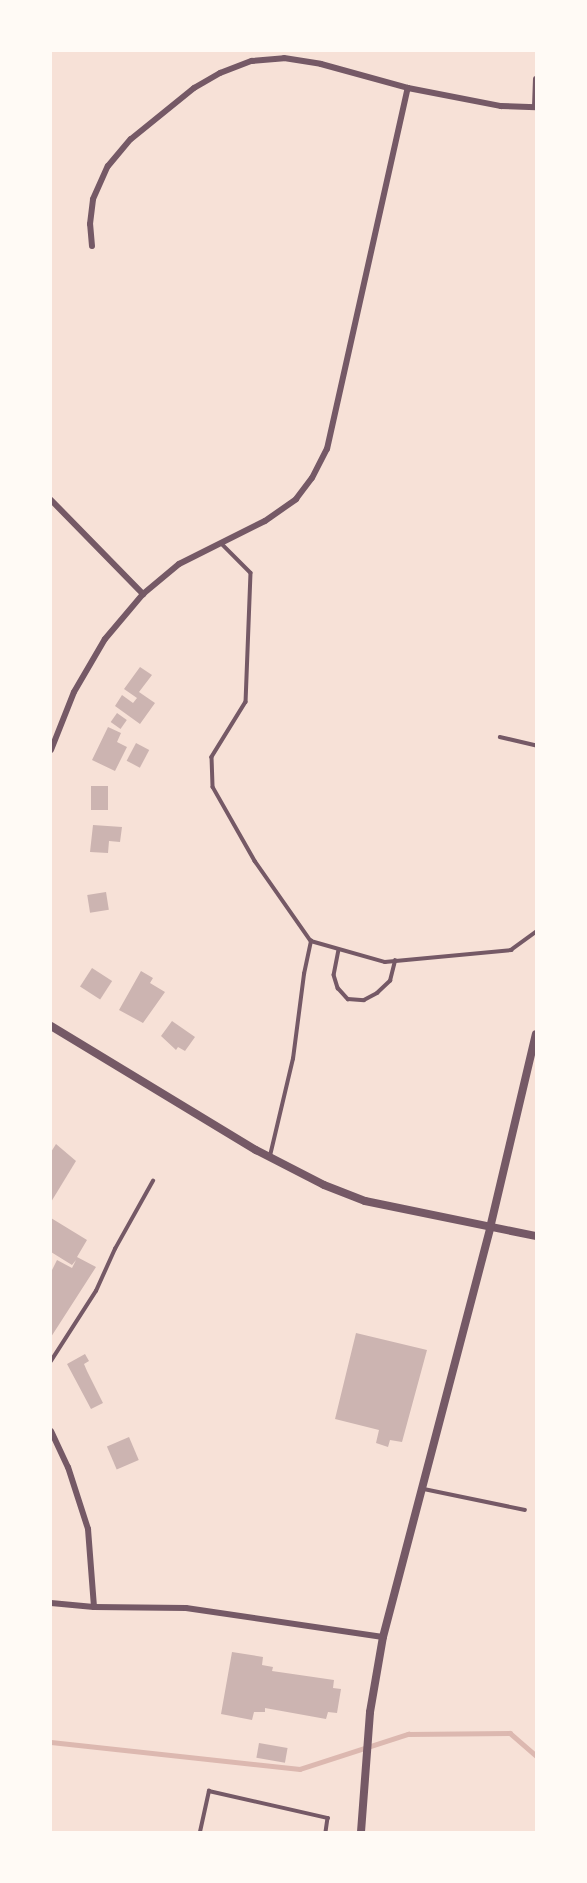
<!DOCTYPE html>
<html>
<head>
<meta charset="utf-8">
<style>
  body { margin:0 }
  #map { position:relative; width:587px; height:1883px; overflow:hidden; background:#f7e1d7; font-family:Literata,serif }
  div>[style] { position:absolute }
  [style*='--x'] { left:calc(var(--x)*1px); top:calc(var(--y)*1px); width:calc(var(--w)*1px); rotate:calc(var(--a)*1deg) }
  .stream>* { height:4.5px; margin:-2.25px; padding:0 2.25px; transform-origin:2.25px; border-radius:2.25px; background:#dcb8b0 }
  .building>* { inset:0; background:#ccb4b1; transform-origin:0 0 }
  .service>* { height:3.5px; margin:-1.75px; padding:0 1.75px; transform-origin:1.75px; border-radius:1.75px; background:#755966 }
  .minor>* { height:6px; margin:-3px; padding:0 3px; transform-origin:3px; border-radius:3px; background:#755966 }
  .tertiary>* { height:8px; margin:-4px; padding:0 4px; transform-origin:4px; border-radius:4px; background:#755966 }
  span { translate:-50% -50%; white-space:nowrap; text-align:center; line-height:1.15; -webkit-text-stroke:7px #fffaf5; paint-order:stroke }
  .frame { position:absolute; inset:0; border:52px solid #fffaf5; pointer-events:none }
</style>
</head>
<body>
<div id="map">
  <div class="stream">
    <div style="--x:51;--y:1742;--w:250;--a:6.2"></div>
    <div style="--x:300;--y:1769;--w:114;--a:-18"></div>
    <div style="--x:408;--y:1734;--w:102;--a:-0.6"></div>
    <div style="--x:510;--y:1733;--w:35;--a:41"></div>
  </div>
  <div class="building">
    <div style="clip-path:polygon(140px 667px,152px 675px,139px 692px,155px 703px,140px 724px,115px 706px,122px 695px,133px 703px,137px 698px,124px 689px)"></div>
    <div style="left:117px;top:713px;width:12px;height:11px;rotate:35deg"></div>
    <div style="clip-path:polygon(108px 727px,121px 733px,117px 742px,127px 747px,115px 771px,92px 760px)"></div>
    <div style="left:136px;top:743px;width:15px;height:20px;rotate:28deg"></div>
    <div style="left:91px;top:786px;width:17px;height:24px"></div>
    <div style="clip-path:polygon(93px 825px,122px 827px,120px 842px,109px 841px,108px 853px,90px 852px)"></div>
    <div style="left:106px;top:892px;width:18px;height:19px;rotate:81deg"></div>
    <div style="left:92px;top:968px;width:24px;height:22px;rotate:33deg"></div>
    <div style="clip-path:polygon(141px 971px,153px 978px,150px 983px,165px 992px,143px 1023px,119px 1010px)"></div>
    <div style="clip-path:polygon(172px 1021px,195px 1037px,185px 1051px,178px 1047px,176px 1050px,161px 1036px)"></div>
    <div style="clip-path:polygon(56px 1144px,76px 1161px,51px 1202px,51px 1152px)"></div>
    <div style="clip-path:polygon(51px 1218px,87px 1240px,77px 1257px,96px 1267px,51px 1337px,51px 1272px,57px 1260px,72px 1268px,76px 1260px,72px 1265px,51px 1252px)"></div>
    <div style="clip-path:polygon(356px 1333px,427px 1350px,402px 1442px,390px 1440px,388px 1447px,376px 1443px,379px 1430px,335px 1419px)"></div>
    <div style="clip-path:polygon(85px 1354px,89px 1361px,84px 1364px,87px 1371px,103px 1403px,91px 1409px,67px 1364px)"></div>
    <div style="left:129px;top:1437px;width:25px;height:24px;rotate:67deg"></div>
    <div style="clip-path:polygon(232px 1652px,263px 1657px,262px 1665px,273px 1667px,272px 1671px,334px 1680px,333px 1688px,341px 1689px,337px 1713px,328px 1712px,326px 1719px,265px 1708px,265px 1712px,254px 1712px,252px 1720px,221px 1714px)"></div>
    <div style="left:259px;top:1743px;width:29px;height:15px;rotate:10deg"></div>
  </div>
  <div class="service">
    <div style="--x:221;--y:543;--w:42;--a:45"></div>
    <div style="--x:251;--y:573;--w:129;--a:92.2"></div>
    <div style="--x:246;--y:702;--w:65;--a:121.7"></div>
    <div style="--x:212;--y:757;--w:30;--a:88"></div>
    <div style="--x:213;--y:787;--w:85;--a:60.4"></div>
    <div style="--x:255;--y:861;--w:98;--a:55"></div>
    <div style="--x:500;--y:737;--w:37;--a:13"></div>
    <div style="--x:339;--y:950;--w:25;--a:101"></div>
    <div style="--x:334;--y:975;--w:14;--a:73"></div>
    <div style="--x:338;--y:988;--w:15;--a:48"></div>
    <div style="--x:348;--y:999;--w:16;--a:4"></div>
    <div style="--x:364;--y:1000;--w:15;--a:-28"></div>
    <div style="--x:377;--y:993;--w:18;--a:-43"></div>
    <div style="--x:390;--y:981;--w:21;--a:-76"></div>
    <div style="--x:270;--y:1156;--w:100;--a:-76.7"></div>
    <div style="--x:293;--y:1059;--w:86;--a:-82.6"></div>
    <div style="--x:304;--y:974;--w:34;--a:-78"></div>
    <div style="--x:311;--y:941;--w:77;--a:15.8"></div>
    <div style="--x:385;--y:962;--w:127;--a:-5.4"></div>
    <div style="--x:511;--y:950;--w:31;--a:-36"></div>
    <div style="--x:51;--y:1361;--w:83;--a:-57.3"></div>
    <div style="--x:96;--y:1291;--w:46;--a:-65.7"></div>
    <div style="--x:115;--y:1249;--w:78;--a:-60.8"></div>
    <div style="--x:424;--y:1489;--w:103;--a:11.7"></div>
    <div style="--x:200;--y:1832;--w:42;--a:-77.6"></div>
    <div style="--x:209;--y:1791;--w:122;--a:12.8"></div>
    <div style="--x:328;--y:1818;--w:14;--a:98"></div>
  </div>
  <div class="minor">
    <div style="--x:535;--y:107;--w:28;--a:-88"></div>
    <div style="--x:92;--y:246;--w:22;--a:-95"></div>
    <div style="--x:90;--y:224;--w:25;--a:-83"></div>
    <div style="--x:93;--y:199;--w:36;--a:-66"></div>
    <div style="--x:108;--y:166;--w:35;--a:-50"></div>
    <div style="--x:131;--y:139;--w:81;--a:-39"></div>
    <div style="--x:194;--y:88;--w:30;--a:-30"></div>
    <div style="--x:220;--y:73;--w:34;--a:-21"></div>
    <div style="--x:252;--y:61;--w:32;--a:-5"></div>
    <div style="--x:284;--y:58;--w:37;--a:9"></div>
    <div style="--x:321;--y:64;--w:90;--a:15.4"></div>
    <div style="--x:408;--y:88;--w:95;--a:11"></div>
    <div style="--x:501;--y:106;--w:35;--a:2"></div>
    <div style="--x:51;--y:500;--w:132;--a:45.6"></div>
    <div style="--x:51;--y:750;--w:62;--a:-68.4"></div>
    <div style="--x:74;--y:692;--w:61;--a:-59.7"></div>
    <div style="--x:105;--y:639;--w:59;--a:-49.8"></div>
    <div style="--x:143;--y:594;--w:47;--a:-39.8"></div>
    <div style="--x:179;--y:564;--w:96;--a:-26.6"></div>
    <div style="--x:265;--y:521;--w:38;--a:-35"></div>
    <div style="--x:296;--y:499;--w:26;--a:-53"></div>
    <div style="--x:312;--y:478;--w:33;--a:-63"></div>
    <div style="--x:327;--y:449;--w:370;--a:-77.4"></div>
    <div style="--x:51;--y:1431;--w:40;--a:65"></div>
    <div style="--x:68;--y:1467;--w:65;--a:72.1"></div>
    <div style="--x:88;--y:1529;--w:78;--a:85.6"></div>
    <div style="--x:51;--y:1603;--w:43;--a:5.3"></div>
    <div style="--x:94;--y:1607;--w:92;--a:0.6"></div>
    <div style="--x:186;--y:1608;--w:199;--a:8.4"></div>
  </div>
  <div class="tertiary">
    <div style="--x:51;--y:1026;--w:240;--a:31.2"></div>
    <div style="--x:256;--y:1150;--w:76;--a:27.2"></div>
    <div style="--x:324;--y:1185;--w:44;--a:21.3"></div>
    <div style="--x:365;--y:1201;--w:175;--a:11.6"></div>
    <div style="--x:361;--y:1832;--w:120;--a:-85.7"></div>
    <div style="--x:370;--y:1712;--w:76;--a:-80.2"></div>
    <div style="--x:383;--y:1637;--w:423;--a:-75.3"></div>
    <div style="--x:490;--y:1228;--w:199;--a:-76.7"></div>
  </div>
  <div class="frame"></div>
</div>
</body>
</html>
